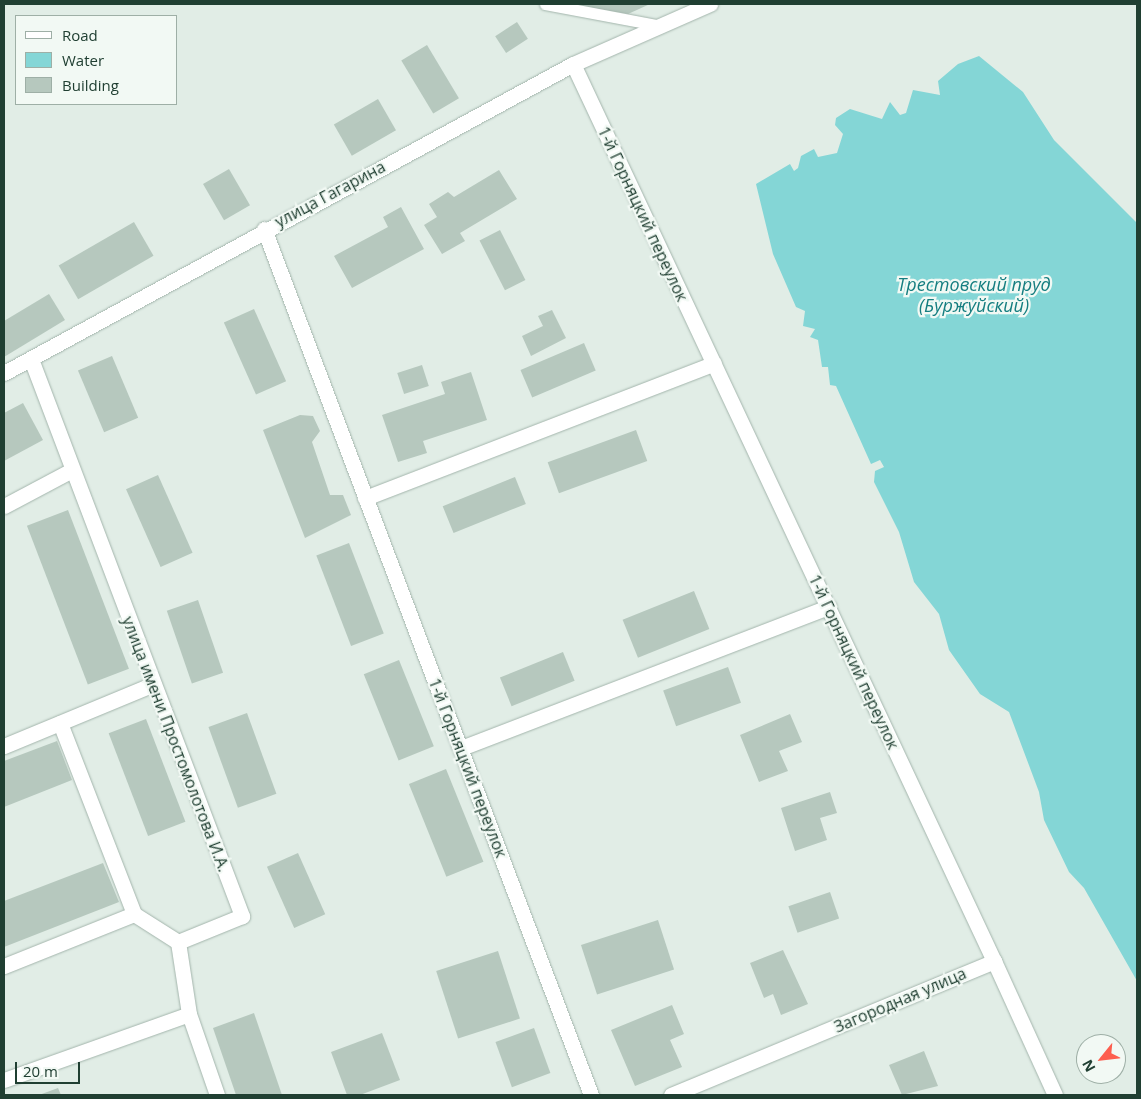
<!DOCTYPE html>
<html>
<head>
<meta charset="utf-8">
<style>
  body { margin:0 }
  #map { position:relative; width:1141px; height:1099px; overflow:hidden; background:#e1ede6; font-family:"Open Sans",sans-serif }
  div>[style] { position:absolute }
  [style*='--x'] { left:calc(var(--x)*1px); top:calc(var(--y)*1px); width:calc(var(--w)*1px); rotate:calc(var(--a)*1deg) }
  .water>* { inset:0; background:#84d6d6 }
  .building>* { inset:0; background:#b6c8be; transform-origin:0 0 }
  .roads { filter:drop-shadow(0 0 1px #a3b5ac) drop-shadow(0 0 1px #a3b5ac) }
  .service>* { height:11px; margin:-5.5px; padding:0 5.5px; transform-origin:5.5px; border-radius:5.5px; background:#fff }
  .minor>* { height:15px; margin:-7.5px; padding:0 7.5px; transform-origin:7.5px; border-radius:7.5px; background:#fff }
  span { translate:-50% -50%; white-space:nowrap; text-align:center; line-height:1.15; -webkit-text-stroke:4.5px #f2f9f4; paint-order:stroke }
  .street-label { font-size:16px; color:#203f32 }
  .water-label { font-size:18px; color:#157e80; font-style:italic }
  .frame { position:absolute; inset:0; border:5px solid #203f32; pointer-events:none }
  .legend { position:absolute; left:15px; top:15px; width:162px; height:90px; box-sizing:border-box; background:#f2f9f4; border:1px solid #9eafa6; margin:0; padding:6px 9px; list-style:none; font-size:15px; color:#203f32 }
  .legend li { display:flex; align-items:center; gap:10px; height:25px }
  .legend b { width:25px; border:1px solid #9eafa6 }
  .north { position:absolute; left:1076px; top:1034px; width:50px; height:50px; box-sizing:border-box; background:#f2f9f4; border:1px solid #9eafa6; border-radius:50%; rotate:241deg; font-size:14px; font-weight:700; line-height:20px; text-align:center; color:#203f32 }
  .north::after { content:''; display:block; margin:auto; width:18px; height:22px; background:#fd5f4f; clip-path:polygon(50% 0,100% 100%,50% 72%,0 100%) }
  .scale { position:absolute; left:15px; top:1062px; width:65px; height:22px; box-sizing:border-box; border:2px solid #203f32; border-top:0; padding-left:6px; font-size:15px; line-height:18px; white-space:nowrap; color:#203f32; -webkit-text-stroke:4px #f2f9f4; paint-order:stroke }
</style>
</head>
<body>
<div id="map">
  <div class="water">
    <div style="clip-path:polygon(979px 56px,1023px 92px,1054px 140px,1137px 223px,1137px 981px,1084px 888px,1069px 872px,1044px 820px,1039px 792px,1009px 712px,980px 694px,949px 650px,939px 614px,914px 582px,899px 532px,874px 482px,875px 471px,884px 467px,880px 460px,871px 464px,836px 386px,830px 385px,828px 367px,822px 367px,818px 340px,810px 337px,815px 329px,803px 326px,805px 311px,796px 307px,773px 254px,756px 184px,790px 164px,794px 171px,798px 168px,801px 156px,814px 149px,818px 157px,837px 153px,843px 134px,835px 125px,836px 118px,850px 109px,882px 119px,890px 102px,900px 115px,906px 113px,913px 90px,940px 95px,938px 81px,958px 64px)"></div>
  </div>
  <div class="building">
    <div style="clip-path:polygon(569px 4px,650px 4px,628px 14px)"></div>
    <div style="left:517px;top:22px;width:20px;height:26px;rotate:57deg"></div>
    <div style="left:427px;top:45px;width:62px;height:30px;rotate:59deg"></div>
    <div style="left:378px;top:99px;width:36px;height:51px;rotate:60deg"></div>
    <div style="left:229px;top:169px;width:42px;height:30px;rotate:60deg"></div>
    <div style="clip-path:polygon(499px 170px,517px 199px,460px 233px,465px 241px,442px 254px,424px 225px,437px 217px,429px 204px,448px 192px,454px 197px)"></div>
    <div style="clip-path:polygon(401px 207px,424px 249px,352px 288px,334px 256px,388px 227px,383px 217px)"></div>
    <div style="left:134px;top:222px;width:39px;height:87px;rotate:60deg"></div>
    <div style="left:500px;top:230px;width:56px;height:23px;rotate:63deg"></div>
    <div style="clip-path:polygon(49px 294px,65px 320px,4px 357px,4px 321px)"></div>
    <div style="left:254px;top:309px;width:79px;height:33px;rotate:66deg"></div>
    <div style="clip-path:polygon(552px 310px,566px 338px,531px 356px,522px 336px,543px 326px,538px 316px)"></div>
    <div style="left:584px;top:343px;width:30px;height:69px;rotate:67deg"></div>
    <div style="left:112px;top:356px;width:67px;height:37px;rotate:67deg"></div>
    <div style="left:422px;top:365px;width:22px;height:26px;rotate:72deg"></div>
    <div style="clip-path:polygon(471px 372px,487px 420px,423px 441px,427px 453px,398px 462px,382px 415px,445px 394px,441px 382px)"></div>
    <div style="clip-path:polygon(23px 403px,43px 440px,4px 461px,4px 413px)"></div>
    <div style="clip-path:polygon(300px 415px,313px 416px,320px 431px,312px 442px,330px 495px,343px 495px,351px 515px,305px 538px,263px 430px)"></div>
    <div style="left:636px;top:430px;width:33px;height:94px;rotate:70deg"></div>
    <div style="left:158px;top:475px;width:85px;height:35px;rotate:66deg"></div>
    <div style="left:515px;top:477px;width:29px;height:78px;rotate:68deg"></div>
    <div style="left:68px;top:510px;width:170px;height:44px;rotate:69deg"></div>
    <div style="left:349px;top:543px;width:97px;height:35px;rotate:69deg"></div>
    <div style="left:694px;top:591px;width:41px;height:77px;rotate:68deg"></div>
    <div style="left:198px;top:600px;width:77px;height:33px;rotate:71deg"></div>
    <div style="left:563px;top:652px;width:31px;height:68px;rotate:68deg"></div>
    <div style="left:399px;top:660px;width:93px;height:38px;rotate:68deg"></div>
    <div style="left:728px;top:667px;width:38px;height:69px;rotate:70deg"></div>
    <div style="left:247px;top:713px;width:86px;height:41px;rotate:70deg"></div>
    <div style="clip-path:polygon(790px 714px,802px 742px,779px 751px,788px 771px,759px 782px,740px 735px)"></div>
    <div style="left:146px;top:719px;width:110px;height:40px;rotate:69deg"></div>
    <div style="clip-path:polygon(57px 741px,72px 780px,4px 807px,4px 761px)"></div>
    <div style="left:446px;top:769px;width:100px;height:40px;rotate:68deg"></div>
    <div style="clip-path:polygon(830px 792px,837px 813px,820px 818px,827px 840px,795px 851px,781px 808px)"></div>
    <div style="left:298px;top:853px;width:67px;height:34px;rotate:66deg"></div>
    <div style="clip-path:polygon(103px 863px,119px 902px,4px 947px,4px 901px)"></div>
    <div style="left:830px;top:892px;width:28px;height:44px;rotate:71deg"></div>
    <div style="left:658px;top:920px;width:52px;height:81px;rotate:72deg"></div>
    <div style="clip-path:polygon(783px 950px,808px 1004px,781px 1015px,773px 994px,764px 998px,750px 963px)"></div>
    <div style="left:498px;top:951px;width:71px;height:65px;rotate:72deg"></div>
    <div style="clip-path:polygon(672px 1005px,684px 1034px,670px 1040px,682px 1067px,635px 1086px,611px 1030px)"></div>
    <div style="clip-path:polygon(254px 1013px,282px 1095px,236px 1095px,213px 1028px)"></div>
    <div style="left:534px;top:1028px;width:48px;height:41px;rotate:70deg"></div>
    <div style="clip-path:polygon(382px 1033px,400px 1080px,360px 1095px,347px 1095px,331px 1052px)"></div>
    <div style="clip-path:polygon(924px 1051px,938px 1086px,902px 1095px,889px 1065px)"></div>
    <div style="clip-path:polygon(58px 1088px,61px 1095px,39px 1095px)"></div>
  </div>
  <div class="roads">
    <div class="service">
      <div style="--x:545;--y:4;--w:118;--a:10.7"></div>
    </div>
    <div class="minor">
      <div style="--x:573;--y:64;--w:991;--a:64.86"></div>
      <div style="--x:264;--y:229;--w:926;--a:69.31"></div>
      <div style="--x:31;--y:359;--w:596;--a:69.25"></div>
      <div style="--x:242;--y:916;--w:69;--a:157.9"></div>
      <div style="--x:178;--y:942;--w:73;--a:81.3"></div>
      <div style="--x:189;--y:1014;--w:86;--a:70.9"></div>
      <div style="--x:4;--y:373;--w:647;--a:-28.5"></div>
      <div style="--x:573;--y:64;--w:150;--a:-23.7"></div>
      <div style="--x:365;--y:498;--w:374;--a:-21.1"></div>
      <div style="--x:4;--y:506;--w:75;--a:-27.9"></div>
      <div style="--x:60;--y:723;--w:205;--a:68.8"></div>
      <div style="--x:4;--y:746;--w:162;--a:-22.5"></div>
      <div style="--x:461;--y:748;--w:394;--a:-21"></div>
      <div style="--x:4;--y:966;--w:140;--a:-21.8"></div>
      <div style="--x:134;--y:914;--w:52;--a:32.5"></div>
      <div style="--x:4;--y:1080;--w:196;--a:-19.6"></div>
      <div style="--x:671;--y:1095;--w:350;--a:-22.5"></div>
      <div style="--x:994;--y:961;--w:147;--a:65.5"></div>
    </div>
  </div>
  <div class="street-label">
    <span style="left:330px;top:194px;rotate:-28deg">улица Гагарина</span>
    <span style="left:643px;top:214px;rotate:65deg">1-й Горняцкий переулок</span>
    <span style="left:854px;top:662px;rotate:65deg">1-й Горняцкий переулок</span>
    <span style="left:176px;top:744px;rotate:69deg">улица имени Простомолотова И.А.</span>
    <span style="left:468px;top:768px;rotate:69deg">1-й Горняцкий переулок</span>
    <span style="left:900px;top:1000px;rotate:-23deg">Загородная улица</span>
  </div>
  <div class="water-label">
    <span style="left:974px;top:295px">Трестовский пруд<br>(Буржуйский)</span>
  </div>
  <div class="frame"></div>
  <ul class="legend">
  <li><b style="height:6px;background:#fff"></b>Road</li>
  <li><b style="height:14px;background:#84d6d6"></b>Water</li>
  <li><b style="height:14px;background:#b6c8be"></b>Building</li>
  </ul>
  <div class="north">N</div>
  <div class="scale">20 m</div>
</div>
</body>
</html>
